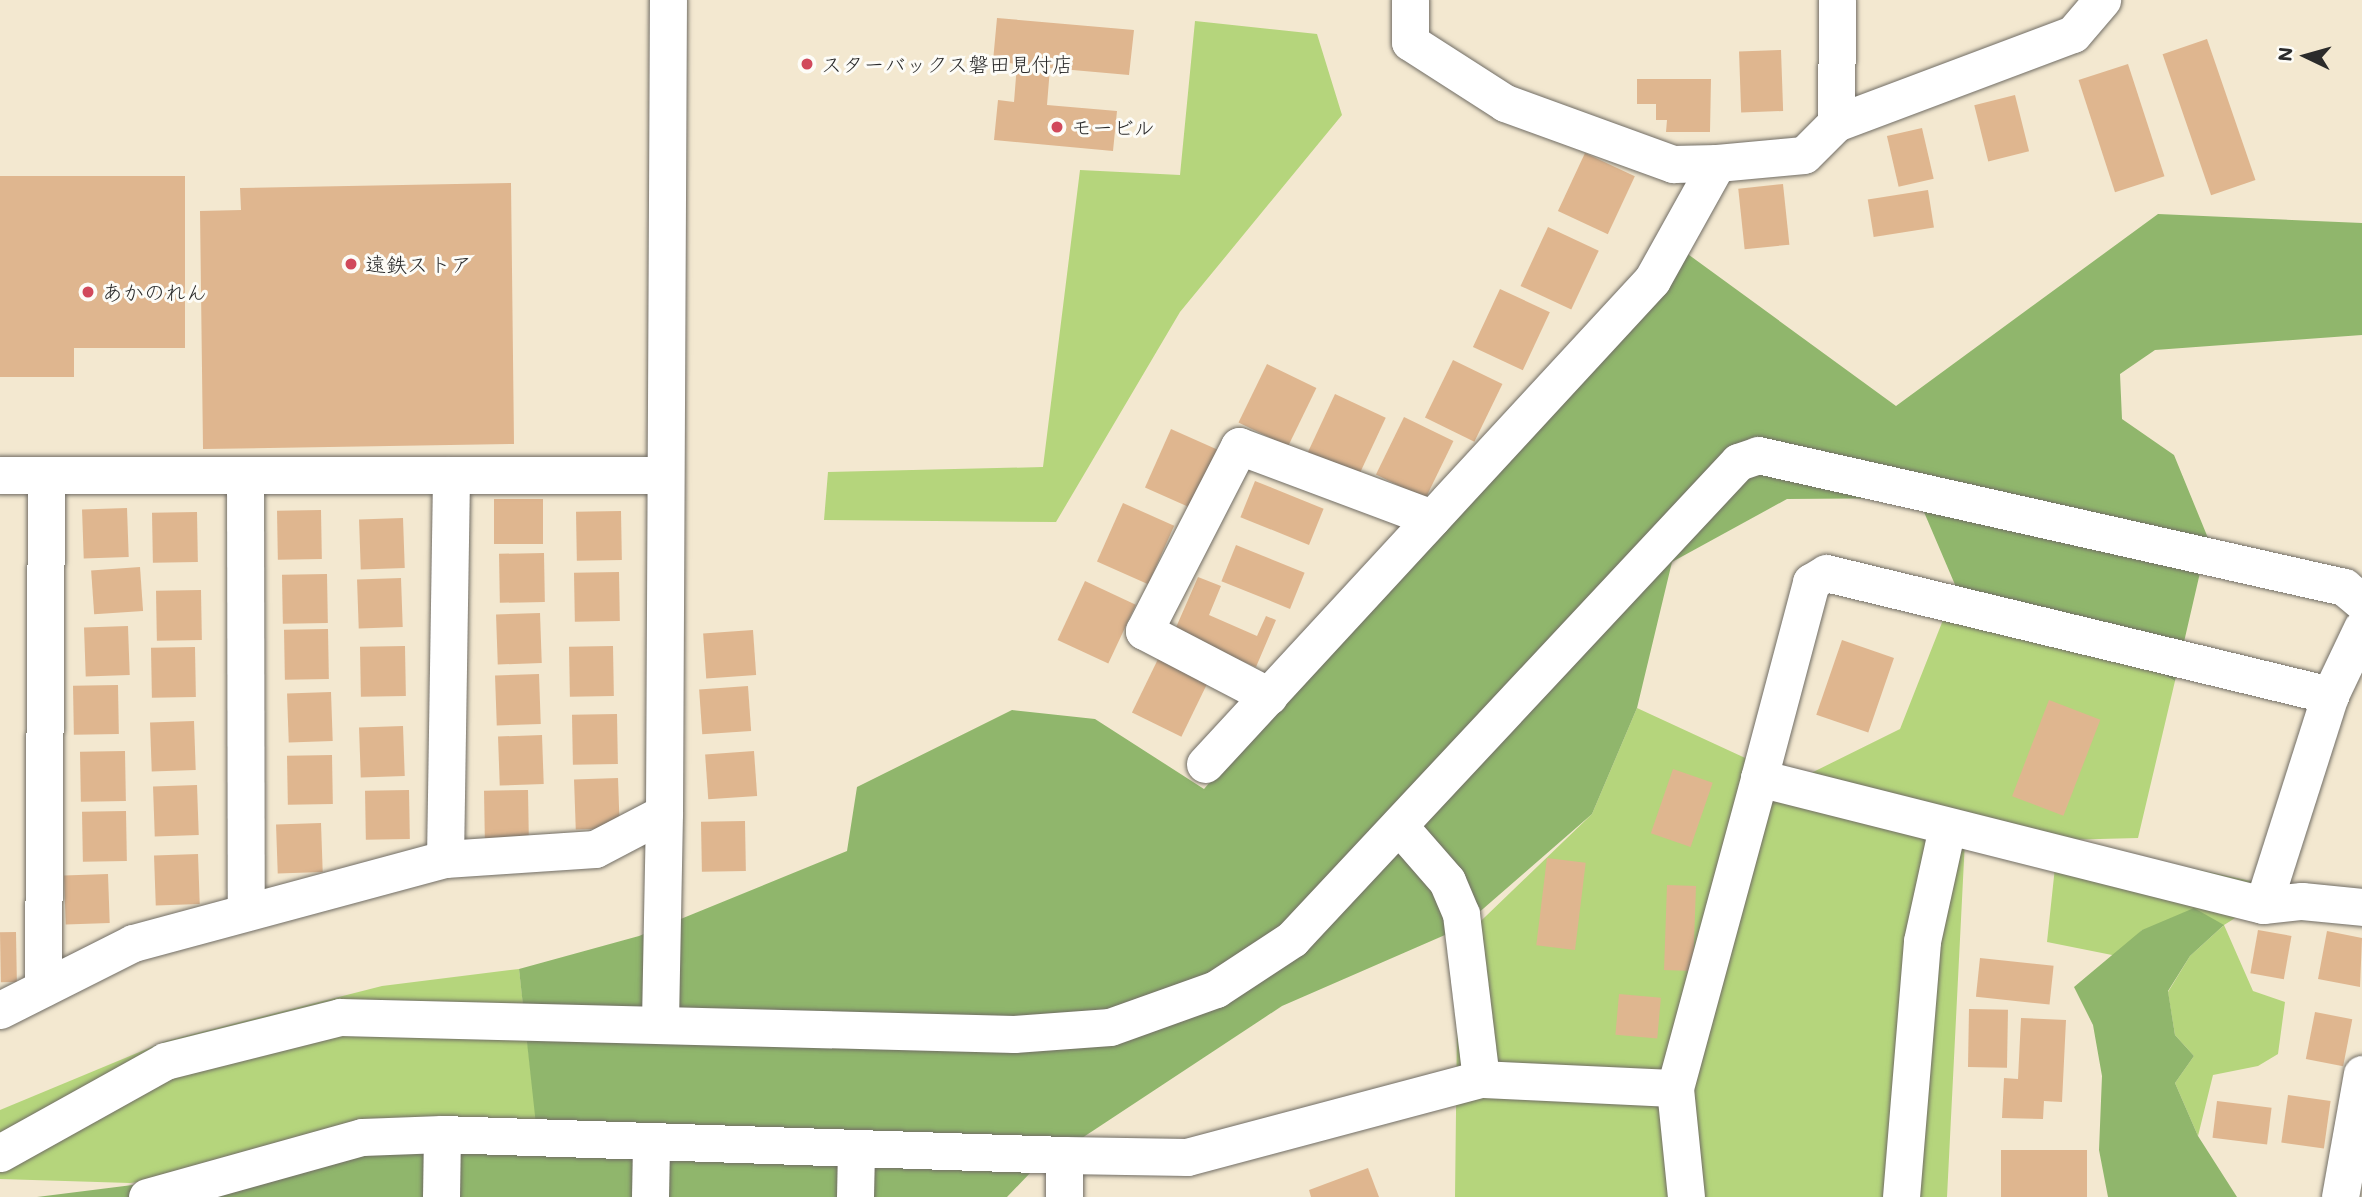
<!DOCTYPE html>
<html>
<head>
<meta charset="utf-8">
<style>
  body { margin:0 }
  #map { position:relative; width:2362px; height:1197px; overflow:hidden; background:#f3e8d0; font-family:Mali,"Klee One",sans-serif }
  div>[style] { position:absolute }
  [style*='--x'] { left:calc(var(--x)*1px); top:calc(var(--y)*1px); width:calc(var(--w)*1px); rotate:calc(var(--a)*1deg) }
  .green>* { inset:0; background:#b5d57c }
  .forest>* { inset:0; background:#90b66c }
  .building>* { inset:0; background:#dfb68f; transform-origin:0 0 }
  .roads { filter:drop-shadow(0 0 2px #716d65) drop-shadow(0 0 2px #716d65) }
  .minor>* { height:37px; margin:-18.5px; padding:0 18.5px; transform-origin:18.5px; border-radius:18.5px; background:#fff }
  .dots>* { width:19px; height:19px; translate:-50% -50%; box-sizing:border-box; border:4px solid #fdfcf7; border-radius:50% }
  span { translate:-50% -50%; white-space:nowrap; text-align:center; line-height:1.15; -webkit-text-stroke:6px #fdfcf7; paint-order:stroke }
  .poi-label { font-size:21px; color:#2b2b2b }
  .left { translate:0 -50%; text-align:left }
  .north { position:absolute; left:2271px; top:21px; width:70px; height:70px; -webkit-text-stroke:5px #fdfcf7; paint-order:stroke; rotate:275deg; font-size:19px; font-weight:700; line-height:28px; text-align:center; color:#2b2b2b }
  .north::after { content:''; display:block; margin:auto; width:24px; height:32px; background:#2b2b2b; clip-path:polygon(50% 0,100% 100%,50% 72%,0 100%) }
</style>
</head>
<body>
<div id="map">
  <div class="green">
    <div style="clip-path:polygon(1195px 21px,1317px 34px,1342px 115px,1180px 312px,1056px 522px,824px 520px,828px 472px,1043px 467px,1080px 170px,1180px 175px)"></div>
    <div style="clip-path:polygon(1956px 587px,2059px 621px,2175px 681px,2138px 838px,2061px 840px,2283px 888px,2224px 925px,2253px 991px,2285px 1002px,2278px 1054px,2258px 1066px,2213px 1075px,2198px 1136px,2175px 1083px,2194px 1056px,2175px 1035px,2168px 992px,2190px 956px,2223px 926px,2142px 930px,2117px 956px,2047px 942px,2058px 839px,1965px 840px,1947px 1197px,1455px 1197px,1458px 943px,1592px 814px,1637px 708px,1795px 781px,1900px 729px)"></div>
    <div style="clip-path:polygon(519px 969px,538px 1134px,130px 1183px,0 1179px,0 1110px,166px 1041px,382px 986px)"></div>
  </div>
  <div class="forest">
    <div style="clip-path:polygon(2158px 214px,2362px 223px,2362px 335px,2155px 350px,2120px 374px,2122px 419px,2174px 455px,2208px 538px,2175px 681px,2077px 627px,1956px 587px,1918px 498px,1787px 499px,1672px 562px,1637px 708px,1592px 814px,1461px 928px,1282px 1006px,1032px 1171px,1007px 1197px,37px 1197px,537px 1134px,519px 969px,639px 936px,847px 851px,857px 787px,1012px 710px,1095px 719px,1204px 789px,1674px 244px,1896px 406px)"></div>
    <div style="clip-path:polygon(2194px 908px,2224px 925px,2190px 956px,2168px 991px,2175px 1035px,2194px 1056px,2175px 1083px,2198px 1136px,2237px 1197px,2108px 1197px,2099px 1150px,2102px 1076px,2093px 1025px,2074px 987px,2142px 930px)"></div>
  </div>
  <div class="building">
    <div style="clip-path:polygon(997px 18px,1134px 30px,1129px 75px,1050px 68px,1047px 105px,1117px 111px,1113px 151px,994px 140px,998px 100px,1014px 102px,1017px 64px,993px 61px)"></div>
    <div style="left:2207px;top:39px;width:149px;height:47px;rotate:71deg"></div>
    <div style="left:1781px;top:50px;width:61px;height:42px;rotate:88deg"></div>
    <div style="left:2128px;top:64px;width:118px;height:52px;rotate:72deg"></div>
    <div style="clip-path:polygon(1637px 79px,1711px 79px,1710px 132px,1666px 132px,1667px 120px,1656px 120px,1656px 104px,1637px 104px)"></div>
    <div style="left:2015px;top:95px;width:58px;height:42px;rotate:76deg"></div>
    <div style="left:1922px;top:128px;width:52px;height:36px;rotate:77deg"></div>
    <div style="left:1585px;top:153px;width:55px;height:64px;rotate:25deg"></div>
    <div style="clip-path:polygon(0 176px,185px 176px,185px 348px,74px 348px,74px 377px,0 377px)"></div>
    <div style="clip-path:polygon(511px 183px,514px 444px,203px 449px,200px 211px,241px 210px,240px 188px)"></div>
    <div style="left:1783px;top:184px;width:61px;height:45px;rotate:84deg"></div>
    <div style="left:1928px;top:190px;width:38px;height:61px;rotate:81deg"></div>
    <div style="left:1548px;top:227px;width:56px;height:65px;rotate:25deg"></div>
    <div style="left:1500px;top:289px;width:55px;height:64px;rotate:25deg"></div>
    <div style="left:1453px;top:360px;width:55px;height:64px;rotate:26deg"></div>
    <div style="left:1267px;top:364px;width:55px;height:65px;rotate:26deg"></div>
    <div style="left:1335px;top:394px;width:56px;height:65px;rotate:25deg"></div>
    <div style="left:1404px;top:417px;width:55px;height:64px;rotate:26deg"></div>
    <div style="left:1171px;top:429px;width:56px;height:64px;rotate:24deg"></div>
    <div style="left:1255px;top:481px;width:74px;height:39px;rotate:22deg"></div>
    <div style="left:494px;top:499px;width:49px;height:45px"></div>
    <div style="left:1123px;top:503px;width:56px;height:64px;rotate:24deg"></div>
    <div style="left:127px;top:508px;width:49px;height:45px;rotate:88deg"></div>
    <div style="left:321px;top:510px;width:49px;height:44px;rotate:89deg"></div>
    <div style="left:621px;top:511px;width:49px;height:45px;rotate:89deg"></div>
    <div style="left:197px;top:512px;width:50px;height:45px;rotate:89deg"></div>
    <div style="left:403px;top:518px;width:50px;height:44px;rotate:88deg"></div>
    <div style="left:1236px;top:545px;width:74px;height:39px;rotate:22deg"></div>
    <div style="left:544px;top:553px;width:49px;height:45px;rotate:89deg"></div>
    <div style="left:140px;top:567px;width:44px;height:49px;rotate:86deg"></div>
    <div style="left:619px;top:572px;width:49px;height:45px;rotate:89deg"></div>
    <div style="left:327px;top:574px;width:49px;height:45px;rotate:89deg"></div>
    <div style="clip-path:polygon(1198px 577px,1221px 586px,1209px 615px,1257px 636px,1266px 616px,1276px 620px,1256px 667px,1174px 632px)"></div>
    <div style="left:401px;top:578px;width:49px;height:44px;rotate:88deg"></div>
    <div style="left:1085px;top:581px;width:56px;height:65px;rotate:25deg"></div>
    <div style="left:201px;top:590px;width:50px;height:45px;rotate:89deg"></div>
    <div style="left:540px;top:613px;width:50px;height:44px;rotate:88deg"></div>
    <div style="left:128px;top:626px;width:49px;height:44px;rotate:88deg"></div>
    <div style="left:328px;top:629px;width:50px;height:44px;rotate:89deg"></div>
    <div style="left:753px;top:630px;width:45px;height:50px;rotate:86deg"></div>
    <div style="left:1842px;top:640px;width:55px;height:79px;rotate:19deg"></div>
    <div style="left:405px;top:646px;width:50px;height:45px;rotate:89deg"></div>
    <div style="left:613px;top:646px;width:50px;height:44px;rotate:89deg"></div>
    <div style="left:195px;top:647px;width:50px;height:44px;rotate:89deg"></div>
    <div style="left:1160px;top:655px;width:55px;height:64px;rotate:26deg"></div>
    <div style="left:539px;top:674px;width:50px;height:44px;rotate:88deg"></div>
    <div style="left:118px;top:685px;width:49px;height:45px;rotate:89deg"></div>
    <div style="left:748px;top:686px;width:45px;height:49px;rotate:86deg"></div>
    <div style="left:331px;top:692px;width:49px;height:44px;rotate:88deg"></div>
    <div style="left:2049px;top:700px;width:55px;height:103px;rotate:21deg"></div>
    <div style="left:617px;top:714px;width:50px;height:45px;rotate:89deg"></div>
    <div style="left:194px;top:721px;width:49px;height:44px;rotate:88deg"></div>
    <div style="left:403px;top:726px;width:50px;height:44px;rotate:88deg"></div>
    <div style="left:542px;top:735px;width:49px;height:44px;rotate:88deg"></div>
    <div style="left:125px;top:751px;width:50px;height:45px;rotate:89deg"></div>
    <div style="left:754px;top:751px;width:45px;height:49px;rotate:86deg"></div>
    <div style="left:332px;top:755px;width:49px;height:45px;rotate:89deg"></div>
    <div style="left:1673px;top:769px;width:42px;height:68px;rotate:19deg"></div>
    <div style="left:618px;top:778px;width:50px;height:44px;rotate:88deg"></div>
    <div style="left:197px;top:785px;width:50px;height:44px;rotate:88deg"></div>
    <div style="left:409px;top:790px;width:49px;height:44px;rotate:89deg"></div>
    <div style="left:528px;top:790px;width:49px;height:44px;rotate:89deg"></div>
    <div style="left:126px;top:811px;width:50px;height:44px;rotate:89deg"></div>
    <div style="left:745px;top:821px;width:50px;height:44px;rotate:89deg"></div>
    <div style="left:321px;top:823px;width:49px;height:45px;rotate:88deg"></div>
    <div style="left:198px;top:854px;width:50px;height:44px;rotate:88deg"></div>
    <div style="left:1547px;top:858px;width:39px;height:88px;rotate:7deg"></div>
    <div style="left:108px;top:874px;width:49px;height:44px;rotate:88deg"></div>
    <div style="left:1667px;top:885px;width:29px;height:85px;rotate:2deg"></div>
    <div style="left:2258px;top:930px;width:34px;height:44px;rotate:10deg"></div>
    <div style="clip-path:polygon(2327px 931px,2362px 938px,2360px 987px,2318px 979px)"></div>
    <div style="left:16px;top:932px;width:50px;height:16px;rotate:89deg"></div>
    <div style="left:1980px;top:958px;width:74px;height:39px;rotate:6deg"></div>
    <div style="left:1619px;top:994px;width:42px;height:41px;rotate:5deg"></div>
    <div style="left:1969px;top:1009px;width:39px;height:58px;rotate:1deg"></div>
    <div style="left:2315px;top:1012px;width:38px;height:48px;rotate:11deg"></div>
    <div style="clip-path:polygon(2021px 1018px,2066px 1020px,2062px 1102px,2044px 1101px,2043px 1119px,2002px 1118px,2004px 1078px,2018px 1079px)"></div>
    <div style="left:2288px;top:1095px;width:43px;height:48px;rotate:8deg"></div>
    <div style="left:2217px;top:1101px;width:55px;height:37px;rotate:7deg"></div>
    <div style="left:2001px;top:1150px;width:86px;height:47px"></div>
    <div style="clip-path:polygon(1368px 1168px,1379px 1197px,1311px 1197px,1309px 1190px)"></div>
  </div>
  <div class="roads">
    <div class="minor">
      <div style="--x:1410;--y:0;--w:42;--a:90"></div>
      <div style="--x:1410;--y:42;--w:113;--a:32.7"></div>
      <div style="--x:1505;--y:103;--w:179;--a:20"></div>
      <div style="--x:1673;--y:164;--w:44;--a:-1.3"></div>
      <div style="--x:1836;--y:123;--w:253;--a:-20.6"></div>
      <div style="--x:2073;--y:34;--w:45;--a:-49.5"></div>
      <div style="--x:0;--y:475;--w:662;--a:0"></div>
      <div style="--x:245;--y:475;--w:437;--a:89.9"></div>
      <div style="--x:2330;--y:695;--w:74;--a:-64.5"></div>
      <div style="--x:1269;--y:696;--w:141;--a:-152.5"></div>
      <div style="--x:1144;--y:631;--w:208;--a:-62.8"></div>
      <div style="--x:1239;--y:446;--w:206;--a:20.5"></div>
      <div style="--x:1205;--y:764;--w:659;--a:-47.28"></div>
      <div style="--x:1652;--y:280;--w:134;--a:-60.9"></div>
      <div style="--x:1717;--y:163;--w:87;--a:-5.3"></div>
      <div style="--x:1804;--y:155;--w:45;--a:-45"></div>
      <div style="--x:1836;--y:123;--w:123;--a:-89.5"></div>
      <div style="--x:1759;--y:778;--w:203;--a:-75.1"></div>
      <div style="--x:1811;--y:582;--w:17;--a:-31"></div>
      <div style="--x:1826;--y:573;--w:519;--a:13.61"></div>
      <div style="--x:2330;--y:695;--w:220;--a:107.7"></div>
      <div style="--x:1399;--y:826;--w:73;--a:48.9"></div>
      <div style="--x:1447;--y:881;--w:36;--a:67"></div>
      <div style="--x:1461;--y:914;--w:166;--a:83.1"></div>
      <div style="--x:445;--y:859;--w:384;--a:-89.1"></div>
      <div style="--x:43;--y:988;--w:513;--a:-89.66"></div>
      <div style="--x:0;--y:1010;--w:149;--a:-26.7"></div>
      <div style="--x:133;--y:943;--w:323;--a:-15.1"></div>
      <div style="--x:445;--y:859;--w:150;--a:-3.8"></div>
      <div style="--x:595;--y:849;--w:78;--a:-27.6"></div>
      <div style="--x:664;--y:813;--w:813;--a:-89.72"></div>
      <div style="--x:660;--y:1022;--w:209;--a:-88.9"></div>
      <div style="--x:0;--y:1153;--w:189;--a:-29.1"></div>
      <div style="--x:165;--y:1061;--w:180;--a:-14.1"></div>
      <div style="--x:340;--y:1017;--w:674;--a:1.44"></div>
      <div style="--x:1014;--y:1034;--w:96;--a:-4.2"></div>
      <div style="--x:1110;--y:1027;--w:113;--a:-19.7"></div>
      <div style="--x:1216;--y:989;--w:91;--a:-33.3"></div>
      <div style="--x:1292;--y:939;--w:653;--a:-46.92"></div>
      <div style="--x:1738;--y:462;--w:21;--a:-19"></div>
      <div style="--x:1758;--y:455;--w:601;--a:12.69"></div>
      <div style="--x:2344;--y:587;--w:23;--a:40"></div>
      <div style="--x:1064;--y:1155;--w:123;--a:0.9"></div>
      <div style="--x:1187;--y:1157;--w:304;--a:-14.9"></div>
      <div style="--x:1481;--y:1079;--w:194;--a:2.7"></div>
      <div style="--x:147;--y:1197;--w:223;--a:-15.6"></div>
      <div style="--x:362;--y:1137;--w:80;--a:-2.1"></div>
      <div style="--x:442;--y:1134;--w:622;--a:1.93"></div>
      <div style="--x:1064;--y:1155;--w:42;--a:90"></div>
      <div style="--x:441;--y:1197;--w:63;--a:-89.1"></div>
      <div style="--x:650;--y:1197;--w:51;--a:-88.9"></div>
      <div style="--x:855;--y:1197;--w:46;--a:-88.8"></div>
      <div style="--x:1686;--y:1197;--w:110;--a:-95.8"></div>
      <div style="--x:1675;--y:1088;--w:321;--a:-74.8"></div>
      <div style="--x:1759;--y:778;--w:520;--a:14.14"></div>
      <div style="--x:2263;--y:905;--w:39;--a:-6"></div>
      <div style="--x:2302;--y:901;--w:60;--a:5.7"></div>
      <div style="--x:1901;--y:1197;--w:257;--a:-85.3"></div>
      <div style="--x:1922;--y:941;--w:117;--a:-77.6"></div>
      <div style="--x:2340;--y:1197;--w:125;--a:-79.9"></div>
    </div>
  </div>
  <div class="dots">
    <div style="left:807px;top:64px;background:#d1495b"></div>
    <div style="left:1057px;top:127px;background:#d1495b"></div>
    <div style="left:351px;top:264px;background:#d1495b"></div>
    <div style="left:88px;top:292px;background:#d1495b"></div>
  </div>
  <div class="poi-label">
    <span class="left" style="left:821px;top:64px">スターバックス磐田見付店</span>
    <span class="left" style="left:1071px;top:127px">モービル</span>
    <span class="left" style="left:365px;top:264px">遠鉄ストア</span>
    <span class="left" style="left:102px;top:292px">あかのれん</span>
  </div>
  <div class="north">N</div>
</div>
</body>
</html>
